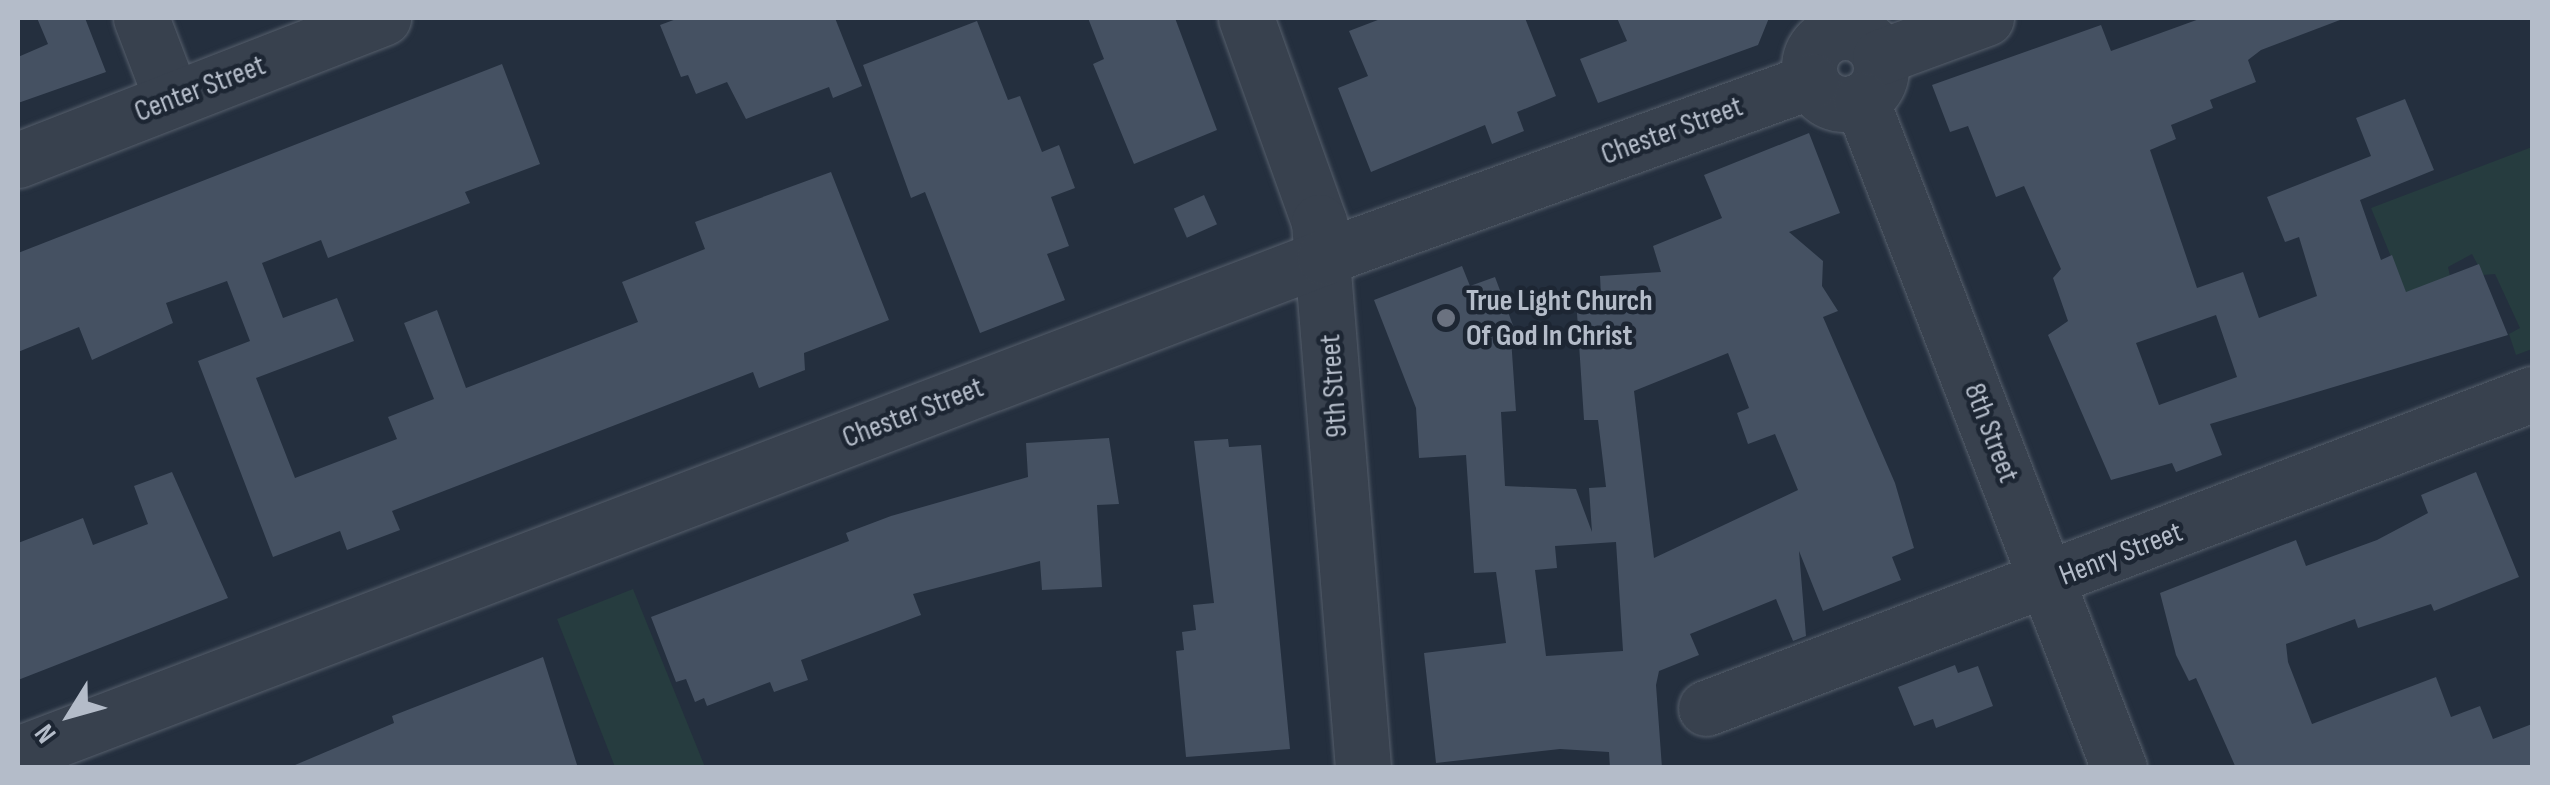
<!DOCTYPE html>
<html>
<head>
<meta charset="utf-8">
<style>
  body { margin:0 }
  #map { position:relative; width:2550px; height:785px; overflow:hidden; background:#242f3e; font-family:"Sofia Sans Condensed",sans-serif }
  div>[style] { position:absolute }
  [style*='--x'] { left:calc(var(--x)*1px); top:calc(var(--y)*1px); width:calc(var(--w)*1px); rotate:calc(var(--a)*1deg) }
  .green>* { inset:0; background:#263c3f }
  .building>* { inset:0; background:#455162; transform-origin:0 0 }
  .roads { filter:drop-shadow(0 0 2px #565f6c) drop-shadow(0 0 2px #565f6c) }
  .minor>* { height:55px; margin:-27.5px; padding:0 27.5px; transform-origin:27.5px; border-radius:27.5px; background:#38414e }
  .minor>.ring { margin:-27.5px; padding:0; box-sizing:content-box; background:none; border:55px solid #38414e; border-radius:50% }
  .dots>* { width:28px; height:28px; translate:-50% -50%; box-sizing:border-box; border:5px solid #1d2633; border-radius:50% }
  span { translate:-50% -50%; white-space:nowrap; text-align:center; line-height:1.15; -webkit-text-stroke:9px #1d2633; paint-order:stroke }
  .street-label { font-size:30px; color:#b4bcc9 }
  .poi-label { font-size:30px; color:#b4bcc9; font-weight:700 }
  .left { translate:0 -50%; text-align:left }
  .frame { position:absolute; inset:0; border:20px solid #b4bcc9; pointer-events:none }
  .north { position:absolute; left:20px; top:665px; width:100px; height:100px; -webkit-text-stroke:8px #1d2633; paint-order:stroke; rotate:233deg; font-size:28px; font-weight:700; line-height:40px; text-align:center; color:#b4bcc9 }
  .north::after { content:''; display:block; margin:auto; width:35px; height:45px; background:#b4bcc9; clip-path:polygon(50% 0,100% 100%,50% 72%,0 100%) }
</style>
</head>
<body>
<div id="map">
  <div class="green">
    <div style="clip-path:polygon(2532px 147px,2532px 349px,2516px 355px,2509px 334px,2520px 328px,2495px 274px,2483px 275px,2472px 254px,2448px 267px,2450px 276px,2406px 293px,2371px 208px)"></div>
    <div style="clip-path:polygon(633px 589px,705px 767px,615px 767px,557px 619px)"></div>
  </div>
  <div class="building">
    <div style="clip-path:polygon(37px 18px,85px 18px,106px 72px,18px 103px,18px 57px,48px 44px)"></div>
    <div style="clip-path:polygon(679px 18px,835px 18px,862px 86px,833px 98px,829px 87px,746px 119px,727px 82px,696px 94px,688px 75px,681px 77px,660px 25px)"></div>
    <div style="clip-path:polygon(1088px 18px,1175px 18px,1217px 130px,1134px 164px,1093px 64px,1104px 59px)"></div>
    <div style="clip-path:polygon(1383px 18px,1525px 18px,1556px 96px,1517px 112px,1524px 131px,1492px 144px,1485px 125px,1371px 172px,1338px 88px,1368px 76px,1349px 31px)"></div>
    <div style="clip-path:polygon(1617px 18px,1769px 18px,1758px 45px,1598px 103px,1580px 59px,1627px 41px)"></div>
    <div style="clip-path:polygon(evenodd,2202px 18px,2340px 20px,2261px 50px,2248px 60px,2256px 82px,2210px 100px,2213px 108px,2171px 125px,2176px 139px,2150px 150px,2197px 288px,2243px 272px,2259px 318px,2317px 296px,2299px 237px,2285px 242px,2267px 197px,2371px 156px,2356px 118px,2405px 99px,2434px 170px,2360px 200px,2381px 260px,2392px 255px,2406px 292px,2479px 264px,2508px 335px,2210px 424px,2222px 455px,2176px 472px,2172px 463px,2111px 480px,2048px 335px,2068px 321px,2053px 278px,2061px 269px,2024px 186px,1996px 197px,1968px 126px,1950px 132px,1932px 85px,2101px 25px,2111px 51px,2202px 18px,2216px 315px,2237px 377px,2159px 405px,2136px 343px,2216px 315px)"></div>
    <div style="clip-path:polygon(977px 21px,1008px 100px,1020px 96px,1042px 152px,1059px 145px,1075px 188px,1051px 197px,1069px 246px,1047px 254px,1065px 300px,980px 333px,925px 192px,911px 198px,863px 65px)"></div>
    <div style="clip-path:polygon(502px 64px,540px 164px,465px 192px,470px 203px,328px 258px,321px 240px,262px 263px,283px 318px,337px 298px,354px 341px,256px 378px,295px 478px,397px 439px,388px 417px,434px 399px,404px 323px,437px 310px,466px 388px,638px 322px,622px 282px,705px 249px,695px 222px,831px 172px,889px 320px,804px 353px,805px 370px,759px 388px,753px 372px,392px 511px,400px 530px,347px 550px,340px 531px,273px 557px,198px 361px,250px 341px,227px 281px,166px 303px,173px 323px,92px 360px,79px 327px,18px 352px,18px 253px)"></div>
    <div style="clip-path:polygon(evenodd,1809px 133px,1840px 213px,1789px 232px,1823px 261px,1822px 286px,1838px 311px,1823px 317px,1895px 483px,1914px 548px,1892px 557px,1901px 580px,1823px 611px,1799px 551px,1806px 636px,1793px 641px,1776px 599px,1690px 634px,1699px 655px,1659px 671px,1656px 685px,1662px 768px,1610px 768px,1609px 752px,1560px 749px,1436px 763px,1424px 653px,1506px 643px,1496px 572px,1474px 573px,1466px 455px,1419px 458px,1416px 408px,1374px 300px,1462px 266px,1470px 286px,1495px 277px,1517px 336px,1511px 338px,1516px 411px,1501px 412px,1505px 486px,1576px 489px,1592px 532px,1589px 488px,1606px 487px,1598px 420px,1584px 420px,1576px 298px,1601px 296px,1600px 276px,1661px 272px,1653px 246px,1722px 218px,1704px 175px,1809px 133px,1728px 353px,1749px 408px,1737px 413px,1748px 444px,1775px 434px,1798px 490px,1654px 558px,1634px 391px,1728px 353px,1809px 133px,1616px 542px,1623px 651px,1546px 656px,1535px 570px,1557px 568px,1555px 546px,1616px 542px)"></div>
    <div style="left:1204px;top:195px;width:32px;height:33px;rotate:66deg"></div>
    <div style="clip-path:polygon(1109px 438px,1119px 504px,1097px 505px,1102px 587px,1042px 590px,1040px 561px,913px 594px,921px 615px,801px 660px,808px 680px,774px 692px,770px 682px,707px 706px,704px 698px,695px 702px,686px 679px,676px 682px,651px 617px,849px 541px,846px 533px,891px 516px,1028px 477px,1026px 443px)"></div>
    <div style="clip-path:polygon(1228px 439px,1229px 447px,1261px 445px,1290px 749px,1186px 757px,1176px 651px,1184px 650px,1182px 632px,1196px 630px,1193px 605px,1214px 603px,1194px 441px)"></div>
    <div style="clip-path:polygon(172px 472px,228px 598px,18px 680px,18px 543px,83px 518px,93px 545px,148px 524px,134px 486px)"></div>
    <div style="clip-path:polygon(2476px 472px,2519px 577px,2434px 611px,2431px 604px,2358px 628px,2355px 619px,2286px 644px,2288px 662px,2312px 724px,2436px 677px,2451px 717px,2480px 706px,2493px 739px,2532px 724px,2532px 768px,2236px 768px,2196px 678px,2189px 681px,2176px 655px,2160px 593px,2296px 540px,2306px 566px,2377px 540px,2428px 513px,2421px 495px)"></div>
    <div style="clip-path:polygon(543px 657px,578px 768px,288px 768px,394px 723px,392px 716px)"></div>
    <div style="clip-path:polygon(1955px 665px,1958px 673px,1978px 666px,1993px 706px,1936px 728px,1933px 719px,1914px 726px,1898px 687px)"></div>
  </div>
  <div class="roads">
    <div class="minor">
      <div style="--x:141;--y:18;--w:87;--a:69.1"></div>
      <div style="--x:1246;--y:18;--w:217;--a:70.3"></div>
      <div style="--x:1319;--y:222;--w:548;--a:85.39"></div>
      <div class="ring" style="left:1809px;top:32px;width:17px;height:17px"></div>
      <div style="--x:1880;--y:57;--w:113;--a:-20.2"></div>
      <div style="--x:1861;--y:100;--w:716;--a:68.88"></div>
      <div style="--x:18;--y:160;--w:392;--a:-21.3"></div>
      <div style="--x:1706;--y:708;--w:884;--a:-20.81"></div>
      <div style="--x:18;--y:754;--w:1397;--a:-20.83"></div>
      <div style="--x:1324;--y:257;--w:518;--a:-19.87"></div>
    </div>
  </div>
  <div class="dots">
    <div style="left:1446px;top:318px;background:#6b7280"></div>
  </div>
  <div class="street-label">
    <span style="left:200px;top:89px;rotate:-21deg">Center Street</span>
    <span style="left:1672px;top:131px;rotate:-20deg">Chester Street</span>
    <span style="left:1334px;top:386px;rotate:-94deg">9th Street</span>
    <span style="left:913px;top:413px;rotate:-21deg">Chester Street</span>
    <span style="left:1991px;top:433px;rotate:69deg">8th Street</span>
    <span style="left:2121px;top:554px;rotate:-21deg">Henry Street</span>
  </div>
  <div class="poi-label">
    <span class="left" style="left:1466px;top:318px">True Light Church<br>Of God In Christ</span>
  </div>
  <div class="frame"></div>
  <div class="north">N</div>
</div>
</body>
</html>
